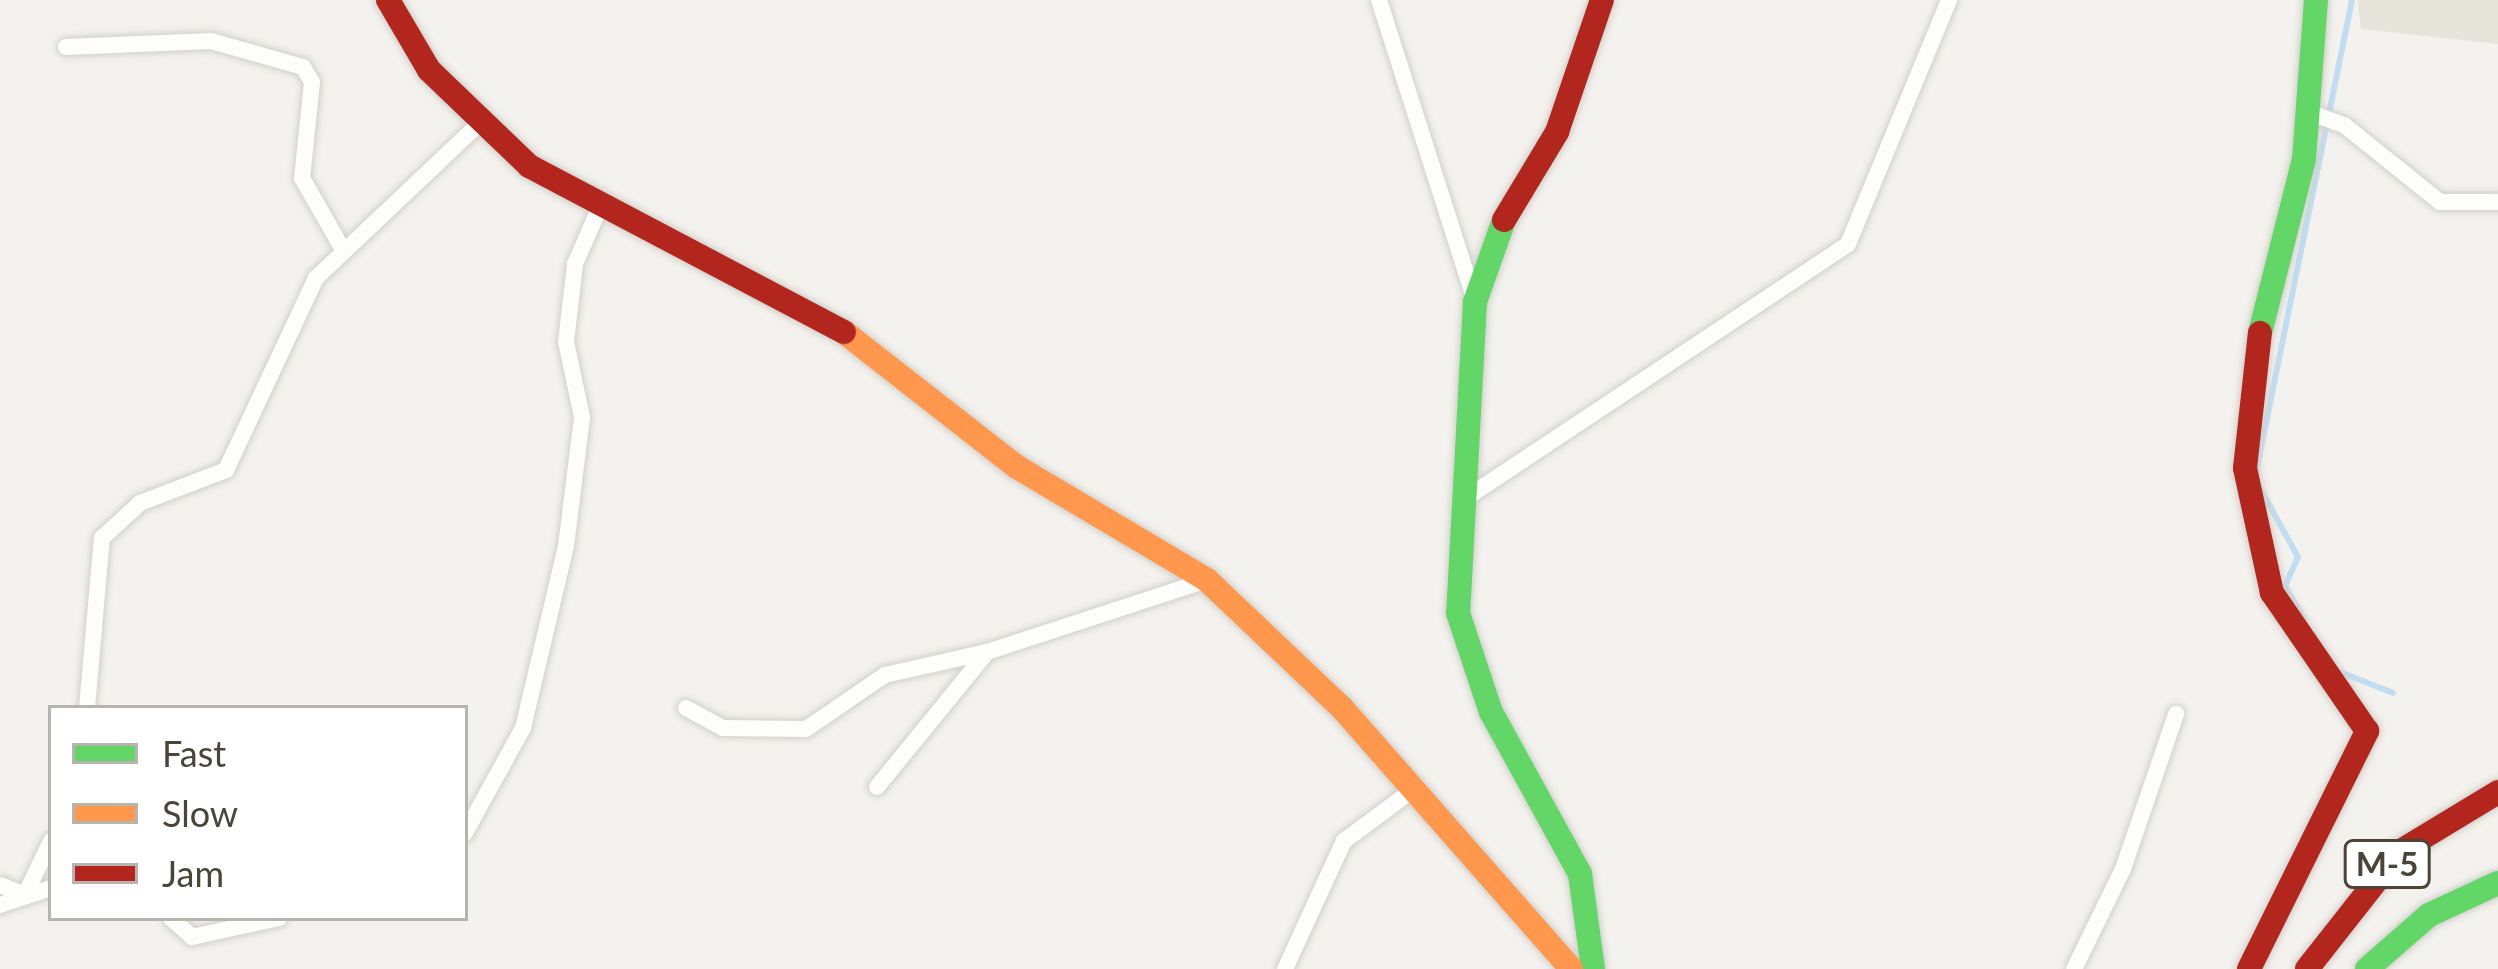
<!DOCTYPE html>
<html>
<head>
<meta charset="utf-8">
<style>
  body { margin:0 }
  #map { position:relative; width:2498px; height:969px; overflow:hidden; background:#f4f2ee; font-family:Lato,sans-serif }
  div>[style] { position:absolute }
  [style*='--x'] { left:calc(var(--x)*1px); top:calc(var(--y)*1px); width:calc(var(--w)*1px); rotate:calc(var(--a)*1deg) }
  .residential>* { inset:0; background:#e7e4dc }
  .stream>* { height:6px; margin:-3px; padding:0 3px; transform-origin:3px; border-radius:3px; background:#c0ddf1 }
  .roads { filter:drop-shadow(0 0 3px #d2d0cb) drop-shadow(0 0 3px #d2d0cb) }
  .street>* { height:16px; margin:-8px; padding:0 8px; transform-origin:8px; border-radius:8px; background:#fdfdfc }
  .fast>* { height:24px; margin:-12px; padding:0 12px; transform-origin:12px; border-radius:12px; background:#63d668 }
  .slow>* { height:24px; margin:-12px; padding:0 12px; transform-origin:12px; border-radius:12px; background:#ff974d }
  .jam>* { height:24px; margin:-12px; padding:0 12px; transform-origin:12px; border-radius:12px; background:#b3261e }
  span { translate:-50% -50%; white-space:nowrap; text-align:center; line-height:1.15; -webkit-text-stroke:12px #fff; paint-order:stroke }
  .shield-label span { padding:3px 9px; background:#fff; border:3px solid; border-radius:9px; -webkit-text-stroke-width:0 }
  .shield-label { font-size:33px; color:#4b4439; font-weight:700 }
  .legend { position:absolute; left:48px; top:705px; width:420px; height:216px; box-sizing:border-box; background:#fff; border:3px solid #b7b4b0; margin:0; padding:15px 21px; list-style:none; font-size:36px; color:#4b4439 }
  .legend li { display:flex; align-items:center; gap:24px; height:60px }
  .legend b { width:60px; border:3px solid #b7b4b0 }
</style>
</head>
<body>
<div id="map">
  <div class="residential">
    <div style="clip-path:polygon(2357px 0,2498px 0,2498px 44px,2361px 29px)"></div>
  </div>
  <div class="stream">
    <div style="--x:2256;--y:472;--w:482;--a:-78.5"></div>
    <div style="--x:2261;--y:490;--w:77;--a:61.1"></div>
    <div style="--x:2298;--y:557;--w:32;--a:114"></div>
    <div style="--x:2285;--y:586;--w:38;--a:60"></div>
    <div style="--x:2335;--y:670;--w:62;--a:21.6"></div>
  </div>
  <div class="roads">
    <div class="street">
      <div style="--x:1379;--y:0;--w:316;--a:72.3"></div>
      <div style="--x:66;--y:47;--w:145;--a:-2.4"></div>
      <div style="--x:211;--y:41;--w:96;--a:15.8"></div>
      <div style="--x:303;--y:67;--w:17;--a:59"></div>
      <div style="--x:312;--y:82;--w:97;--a:95.9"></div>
      <div style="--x:302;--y:178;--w:81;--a:60.3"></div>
      <div style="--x:2308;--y:112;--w:38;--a:20"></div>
      <div style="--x:2344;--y:125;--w:123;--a:38.7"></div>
      <div style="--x:2440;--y:202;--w:58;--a:0"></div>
      <div style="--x:1463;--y:500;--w:462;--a:-33.6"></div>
      <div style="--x:1848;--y:244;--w:264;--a:-67.5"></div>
      <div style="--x:87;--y:708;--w:171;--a:-85"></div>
      <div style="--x:102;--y:538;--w:52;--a:-42.6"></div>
      <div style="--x:140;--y:503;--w:92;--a:-21"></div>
      <div style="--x:226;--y:470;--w:212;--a:-64.9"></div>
      <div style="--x:316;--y:278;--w:223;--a:-43.4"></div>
      <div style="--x:686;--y:708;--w:42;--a:28.4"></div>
      <div style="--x:723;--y:728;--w:83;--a:0.7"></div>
      <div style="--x:806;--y:729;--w:96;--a:-34.4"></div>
      <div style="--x:885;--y:675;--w:105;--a:-12.7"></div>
      <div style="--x:877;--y:787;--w:174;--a:-50.8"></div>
      <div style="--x:987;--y:652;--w:231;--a:-18.1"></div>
      <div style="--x:465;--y:833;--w:120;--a:-61.1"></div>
      <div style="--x:523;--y:728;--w:187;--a:-76.7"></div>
      <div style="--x:566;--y:546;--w:130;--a:-82.9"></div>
      <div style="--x:582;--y:417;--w:77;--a:-102"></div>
      <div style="--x:566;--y:342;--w:79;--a:-83.4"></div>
      <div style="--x:575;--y:264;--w:60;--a:-66.4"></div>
      <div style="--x:0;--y:885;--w:27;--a:22"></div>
      <div style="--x:25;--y:895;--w:60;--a:-64.3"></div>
      <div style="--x:0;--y:905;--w:54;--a:-18.4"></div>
      <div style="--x:171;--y:918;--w:28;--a:42"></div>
      <div style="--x:192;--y:937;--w:89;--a:-12.3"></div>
      <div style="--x:1285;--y:969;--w:141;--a:-65.3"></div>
      <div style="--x:1344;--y:841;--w:82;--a:-36.6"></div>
      <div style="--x:2074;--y:969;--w:111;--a:-63.9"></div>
      <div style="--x:2123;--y:869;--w:164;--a:-71.1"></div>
    </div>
    <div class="fast">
      <div style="--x:1504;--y:220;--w:87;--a:109.5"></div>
      <div style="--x:1475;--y:302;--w:311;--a:93.1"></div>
      <div style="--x:1458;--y:613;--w:104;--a:71.6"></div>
      <div style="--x:1491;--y:712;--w:185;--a:61.2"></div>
      <div style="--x:1580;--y:874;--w:96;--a:82.2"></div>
      <div style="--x:2260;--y:333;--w:179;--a:-75.8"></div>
      <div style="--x:2304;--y:159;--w:159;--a:-85.7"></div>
      <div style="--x:2367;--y:969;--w:82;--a:-41.1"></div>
      <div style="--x:2429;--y:915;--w:76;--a:-24.9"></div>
    </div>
    <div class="slow">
      <div style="--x:844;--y:332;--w:219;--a:38"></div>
      <div style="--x:1017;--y:467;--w:221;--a:30.7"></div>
      <div style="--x:1207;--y:580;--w:186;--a:43.5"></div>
      <div style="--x:1342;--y:708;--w:347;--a:48.7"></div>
    </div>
    <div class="jam">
      <div style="--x:388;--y:0;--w:81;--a:59.6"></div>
      <div style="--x:429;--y:70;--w:139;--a:43.8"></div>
      <div style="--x:529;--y:166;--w:356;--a:27.8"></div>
      <div style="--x:1504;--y:220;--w:103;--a:-58.9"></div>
      <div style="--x:1557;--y:132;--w:139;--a:-71.2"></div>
      <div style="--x:2249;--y:969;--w:266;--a:-63.6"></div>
      <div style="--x:2367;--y:731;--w:168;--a:-124.5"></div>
      <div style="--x:2272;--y:593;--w:128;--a:-102.2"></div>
      <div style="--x:2245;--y:468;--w:136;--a:-83.7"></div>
      <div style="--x:2307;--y:969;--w:149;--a:-51.8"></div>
      <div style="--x:2399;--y:852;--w:116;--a:-31.2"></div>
    </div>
  </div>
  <div class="shield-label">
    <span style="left:2387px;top:864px">M-5</span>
  </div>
  <ul class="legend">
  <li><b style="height:15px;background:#63d668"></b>Fast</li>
  <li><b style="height:15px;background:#ff974d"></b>Slow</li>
  <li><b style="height:15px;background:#b3261e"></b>Jam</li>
  </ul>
</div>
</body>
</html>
